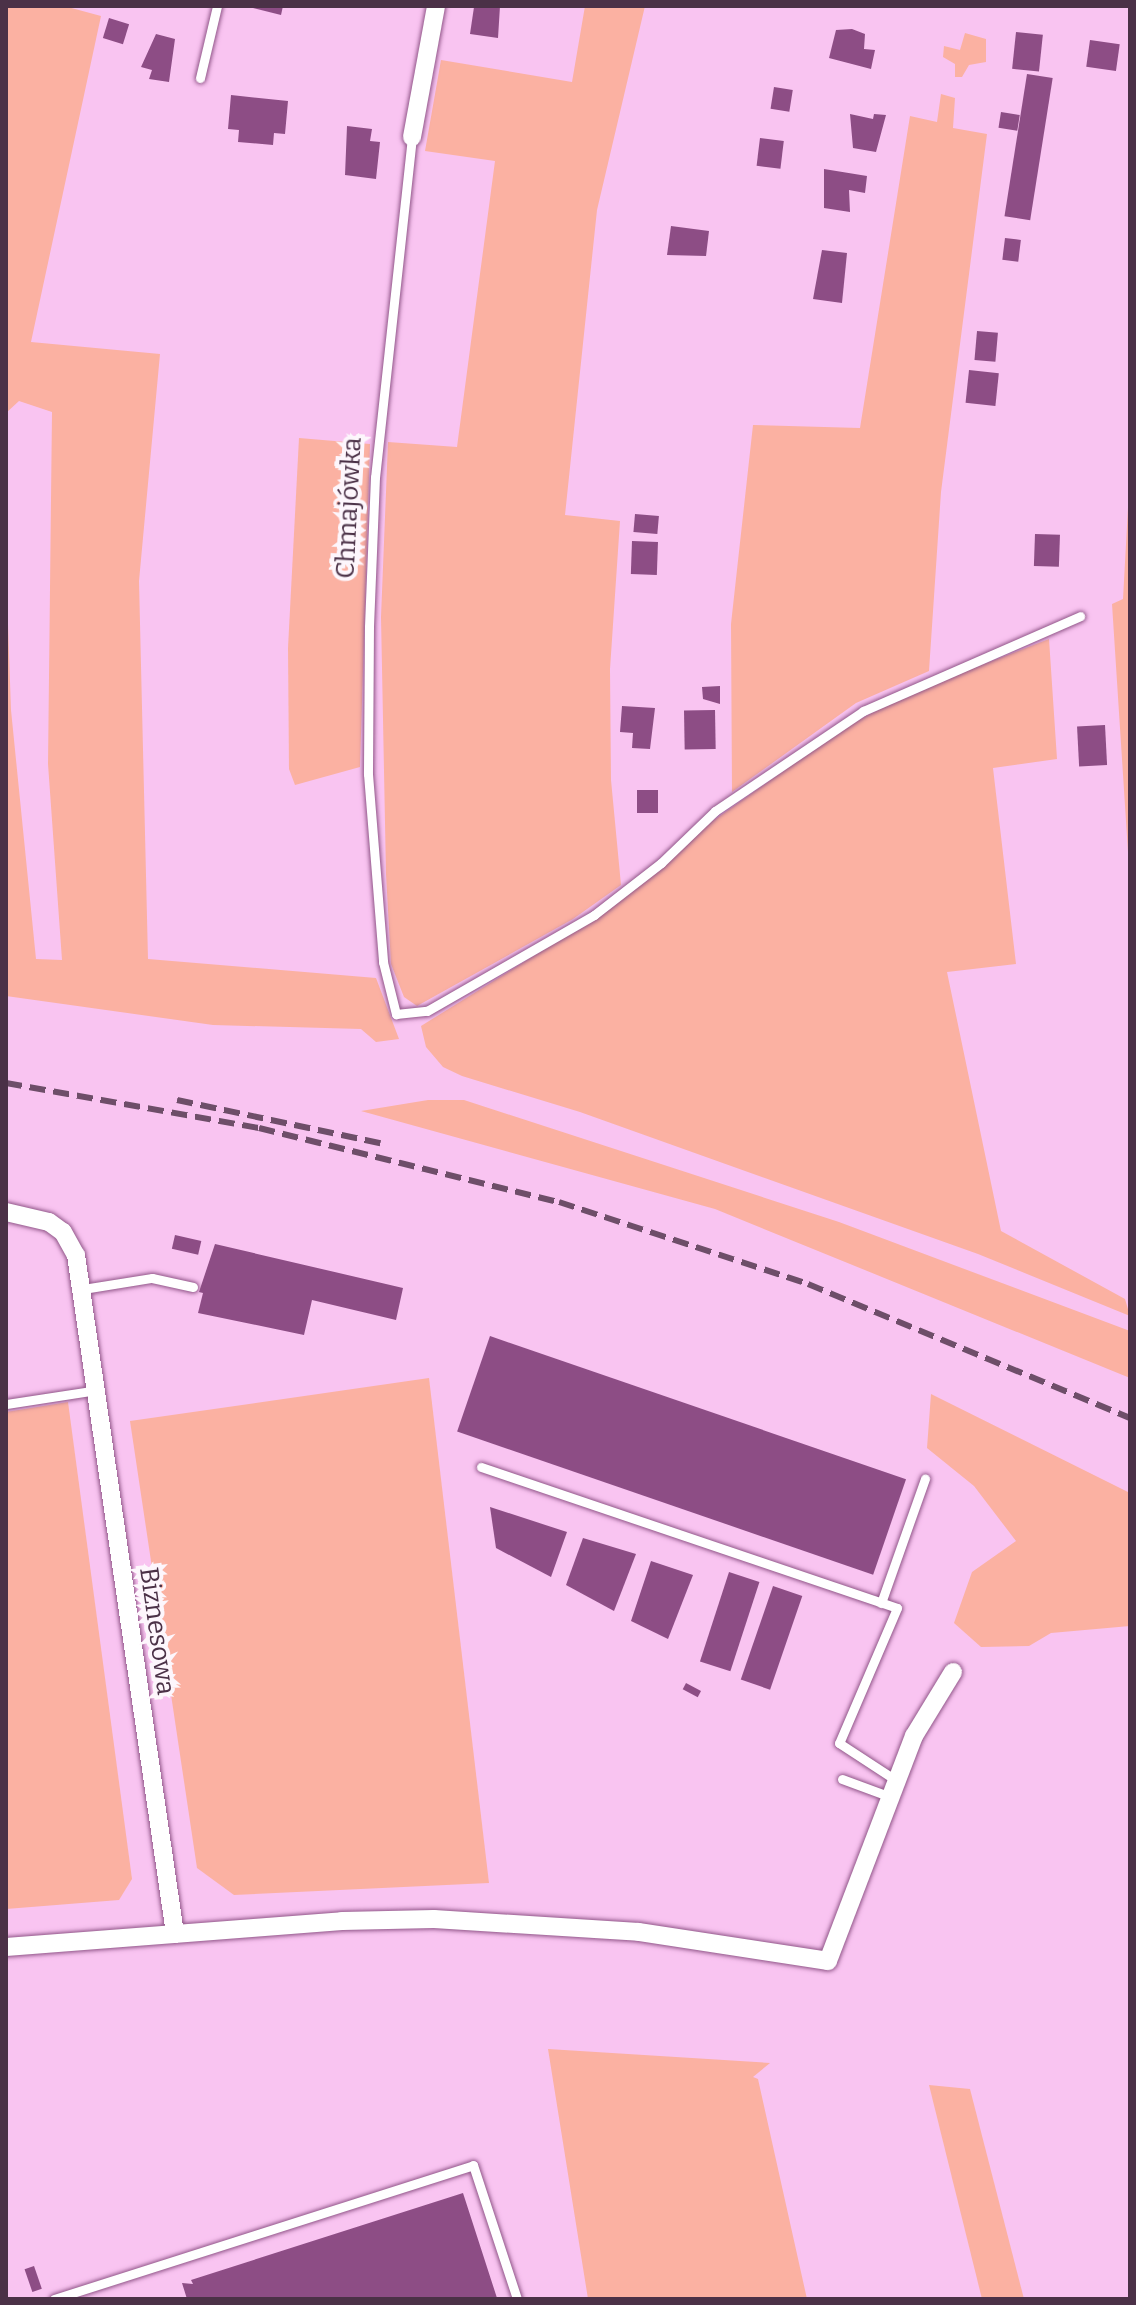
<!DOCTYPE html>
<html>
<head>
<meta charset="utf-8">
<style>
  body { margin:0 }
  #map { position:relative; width:1136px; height:2305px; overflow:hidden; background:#f9c4f1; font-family:Bitter,serif }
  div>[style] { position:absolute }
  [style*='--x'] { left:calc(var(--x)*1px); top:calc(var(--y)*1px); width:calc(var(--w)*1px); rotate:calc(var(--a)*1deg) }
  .green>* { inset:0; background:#fbb1a2 }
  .building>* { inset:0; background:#8d4d85; transform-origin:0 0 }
  .roads { filter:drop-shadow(0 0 2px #915689) drop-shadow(0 0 2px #915689) }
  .service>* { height:9px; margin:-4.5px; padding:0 4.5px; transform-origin:4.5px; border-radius:4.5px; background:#fff }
  .minor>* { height:18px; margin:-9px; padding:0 9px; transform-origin:9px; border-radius:9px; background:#fff }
  .rail>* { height:6px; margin-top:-3px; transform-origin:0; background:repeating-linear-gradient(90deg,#6e4e69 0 16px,transparent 0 24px) }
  span { translate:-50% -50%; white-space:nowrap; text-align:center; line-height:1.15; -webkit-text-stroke:8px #fdf6fc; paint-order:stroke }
  .street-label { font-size:26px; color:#4b3147 }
  .frame { position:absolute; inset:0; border:8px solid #4b3147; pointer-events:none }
</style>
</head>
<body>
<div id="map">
  <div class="green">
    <div style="clip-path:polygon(6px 6px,64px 6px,101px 16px,31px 342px,160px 354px,139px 581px,148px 959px,376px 978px,399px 1039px,376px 1042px,361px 1029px,213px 1025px,6px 996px,6px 567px,11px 710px,36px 959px,62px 960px,48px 764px,52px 412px,19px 401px,6px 413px)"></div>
    <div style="clip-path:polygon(585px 6px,645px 6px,597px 210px,565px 515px,620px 521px,610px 669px,611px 780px,621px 885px,573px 919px,417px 1006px,404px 997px,391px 964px,386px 874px,381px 617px,388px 442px,457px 447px,495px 161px,425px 151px,441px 60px,572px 82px)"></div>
    <div style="clip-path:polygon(965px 33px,986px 39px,986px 62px,969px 65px,962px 77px,955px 77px,955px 64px,943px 57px,944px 46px,960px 50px)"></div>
    <div style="clip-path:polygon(941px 94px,955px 98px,953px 128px,987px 134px,941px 492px,929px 671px,856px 703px,732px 792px,731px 624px,753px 425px,860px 428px,910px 116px,937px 122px)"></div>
    <div style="clip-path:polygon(299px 438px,370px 444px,360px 767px,295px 785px,289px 769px,288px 648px)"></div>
    <div style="clip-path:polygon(1130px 471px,1130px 883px,1112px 604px,1123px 599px)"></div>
    <div style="clip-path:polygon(1049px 639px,1057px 759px,993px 768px,1016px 964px,947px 972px,1001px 1231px,1125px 1299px,1130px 1316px,978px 1254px,580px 1112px,462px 1076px,443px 1067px,426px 1047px,421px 1026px,608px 910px,707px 825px,846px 727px,909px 693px)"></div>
    <div style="clip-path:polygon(428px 1100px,464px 1100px,839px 1222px,1130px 1331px,1130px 1378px,715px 1209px,361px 1111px)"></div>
    <div style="clip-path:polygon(429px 1378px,489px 1883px,234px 1895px,197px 1868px,130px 1421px)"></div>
    <div style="clip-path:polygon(931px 1394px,1130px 1493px,1130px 1626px,1051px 1633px,1029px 1646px,981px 1647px,954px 1623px,972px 1572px,1016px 1541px,974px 1486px,927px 1448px)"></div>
    <div style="clip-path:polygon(68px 1402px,132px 1879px,119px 1900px,6px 1909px,6px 1412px)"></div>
    <div style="clip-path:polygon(548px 2049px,770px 2063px,753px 2077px,758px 2079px,807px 2299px,588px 2299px)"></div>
    <div style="clip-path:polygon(929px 2085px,970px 2089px,1024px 2299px,982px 2299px)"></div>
  </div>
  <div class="building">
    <div style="clip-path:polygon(245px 6px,283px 6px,281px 15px)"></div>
    <div style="clip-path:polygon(500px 6px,498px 38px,470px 34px,474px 7px)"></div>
    <div style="left:109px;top:18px;width:21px;height:21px;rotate:17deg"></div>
    <div style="clip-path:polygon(852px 29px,865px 34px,864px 49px,875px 50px,871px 69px,829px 58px,836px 30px)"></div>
    <div style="left:1016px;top:32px;width:27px;height:37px;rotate:6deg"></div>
    <div style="clip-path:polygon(156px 34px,175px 39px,169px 82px,149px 79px,152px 70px,141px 67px)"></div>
    <div style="left:1090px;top:40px;width:30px;height:27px;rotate:8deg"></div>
    <div style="left:1027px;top:74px;width:26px;height:144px;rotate:9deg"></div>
    <div style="left:774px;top:87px;width:19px;height:22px;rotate:9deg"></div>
    <div style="clip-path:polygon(231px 95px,288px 101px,285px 134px,274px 133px,273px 145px,238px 142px,239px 130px,228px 129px)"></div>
    <div style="left:1001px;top:112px;width:19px;height:16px;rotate:9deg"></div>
    <div style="clip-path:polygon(850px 114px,873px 119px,874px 114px,886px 115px,876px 152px,853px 148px)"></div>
    <div style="clip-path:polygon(347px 126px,372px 129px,370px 141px,380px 142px,376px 179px,345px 175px)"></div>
    <div style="left:760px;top:138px;width:24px;height:28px;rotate:7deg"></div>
    <div style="clip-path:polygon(824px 169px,867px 176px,865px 193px,849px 190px,850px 212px,824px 208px)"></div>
    <div style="clip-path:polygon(671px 226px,709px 231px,706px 256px,667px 255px)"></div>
    <div style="left:1005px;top:238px;width:16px;height:22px;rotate:7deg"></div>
    <div style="clip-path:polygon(822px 250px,847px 253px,842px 303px,813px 299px)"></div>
    <div style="left:977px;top:331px;width:21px;height:29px;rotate:5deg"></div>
    <div style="left:969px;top:370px;width:30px;height:33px;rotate:6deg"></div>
    <div style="left:635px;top:514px;width:24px;height:18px;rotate:5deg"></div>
    <div style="left:1035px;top:534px;width:25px;height:32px;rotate:2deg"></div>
    <div style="left:632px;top:541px;width:26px;height:33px;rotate:2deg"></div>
    <div style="clip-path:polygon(720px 686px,720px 704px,703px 699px,702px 687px)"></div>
    <div style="clip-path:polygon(622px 706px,655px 708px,650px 749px,632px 748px,633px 733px,620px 732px)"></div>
    <div style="left:715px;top:710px;width:39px;height:31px;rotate:89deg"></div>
    <div style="left:1105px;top:725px;width:40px;height:28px;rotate:87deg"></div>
    <div style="left:637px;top:790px;width:21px;height:23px"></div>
    <div style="left:175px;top:1235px;width:27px;height:14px;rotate:13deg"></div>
    <div style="clip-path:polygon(215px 1244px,403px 1288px,396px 1320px,312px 1300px,304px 1335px,198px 1313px,203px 1293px,199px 1292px)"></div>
    <div style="left:490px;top:1336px;width:440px;height:101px;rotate:19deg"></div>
    <div style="clip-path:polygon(490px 1507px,567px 1532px,551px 1577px,496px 1548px)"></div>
    <div style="clip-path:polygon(583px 1538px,636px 1554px,614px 1611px,566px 1585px)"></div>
    <div style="clip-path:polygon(651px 1561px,693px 1575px,668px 1639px,631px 1621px)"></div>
    <div style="left:729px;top:1572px;width:32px;height:94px;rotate:18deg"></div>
    <div style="left:773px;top:1586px;width:31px;height:99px;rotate:19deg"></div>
    <div style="left:686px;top:1683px;width:17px;height:7px;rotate:28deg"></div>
    <div style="clip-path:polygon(463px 2193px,497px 2298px,187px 2299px,182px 2283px,193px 2284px,191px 2280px)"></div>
    <div style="left:34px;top:2266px;width:24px;height:10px;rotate:71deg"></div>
  </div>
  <div class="roads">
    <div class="service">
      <div style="--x:200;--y:78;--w:74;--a:-76.7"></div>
      <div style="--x:412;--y:137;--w:342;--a:96.2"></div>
      <div style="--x:375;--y:477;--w:150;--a:92.3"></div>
      <div style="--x:369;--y:627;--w:147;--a:90.4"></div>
      <div style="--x:368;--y:774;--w:189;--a:85.4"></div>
      <div style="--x:383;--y:962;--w:54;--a:76"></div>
      <div style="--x:396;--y:1014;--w:31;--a:-6"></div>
      <div style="--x:427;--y:1011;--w:193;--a:-29.9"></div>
      <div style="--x:594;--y:915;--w:85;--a:-37.8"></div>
      <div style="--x:661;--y:863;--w:75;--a:-43.9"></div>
      <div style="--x:715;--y:811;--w:179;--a:-34"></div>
      <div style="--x:863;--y:711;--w:237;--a:-23.6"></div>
      <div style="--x:83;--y:1289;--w:70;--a:-9.1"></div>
      <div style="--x:152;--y:1278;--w:42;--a:12.4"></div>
      <div style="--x:6;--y:1404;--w:92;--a:-8.7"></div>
      <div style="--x:481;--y:1467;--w:439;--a:18.7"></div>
      <div style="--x:897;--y:1608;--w:147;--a:113.2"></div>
      <div style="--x:839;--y:1743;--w:69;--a:33.2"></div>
      <div style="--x:881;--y:1603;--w:132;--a:-70.5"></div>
      <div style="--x:842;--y:1779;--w:52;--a:20.2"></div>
      <div style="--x:54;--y:2299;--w:440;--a:-17.7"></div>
      <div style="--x:473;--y:2165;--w:141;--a:71.8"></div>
    </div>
    <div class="minor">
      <div style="--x:412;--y:137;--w:133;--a:-79.6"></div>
      <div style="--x:6;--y:1212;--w:44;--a:13.1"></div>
      <div style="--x:49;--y:1222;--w:17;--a:36"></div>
      <div style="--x:63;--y:1232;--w:26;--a:61"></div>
      <div style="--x:76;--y:1255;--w:686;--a:81.7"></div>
      <div style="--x:6;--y:1947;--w:337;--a:-4.4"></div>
      <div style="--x:342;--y:1921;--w:92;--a:-1.2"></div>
      <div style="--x:434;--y:1919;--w:205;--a:3.6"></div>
      <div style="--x:639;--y:1932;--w:191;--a:8.7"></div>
      <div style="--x:828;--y:1961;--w:241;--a:-69.1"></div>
      <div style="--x:914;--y:1736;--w:75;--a:-58.6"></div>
    </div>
  </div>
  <div class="rail">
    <div style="--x:6;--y:1083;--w:257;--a:10.1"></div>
    <div style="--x:259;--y:1128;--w:309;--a:13.9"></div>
    <div style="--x:559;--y:1202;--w:262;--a:18.2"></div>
    <div style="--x:808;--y:1284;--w:349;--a:22.6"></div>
    <div style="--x:177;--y:1100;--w:208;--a:12"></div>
  </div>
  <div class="street-label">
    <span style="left:349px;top:508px;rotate:-87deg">Chmajówka</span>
    <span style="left:157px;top:1631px;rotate:82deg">Biznesowa</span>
  </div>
  <div class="frame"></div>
</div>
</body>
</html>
